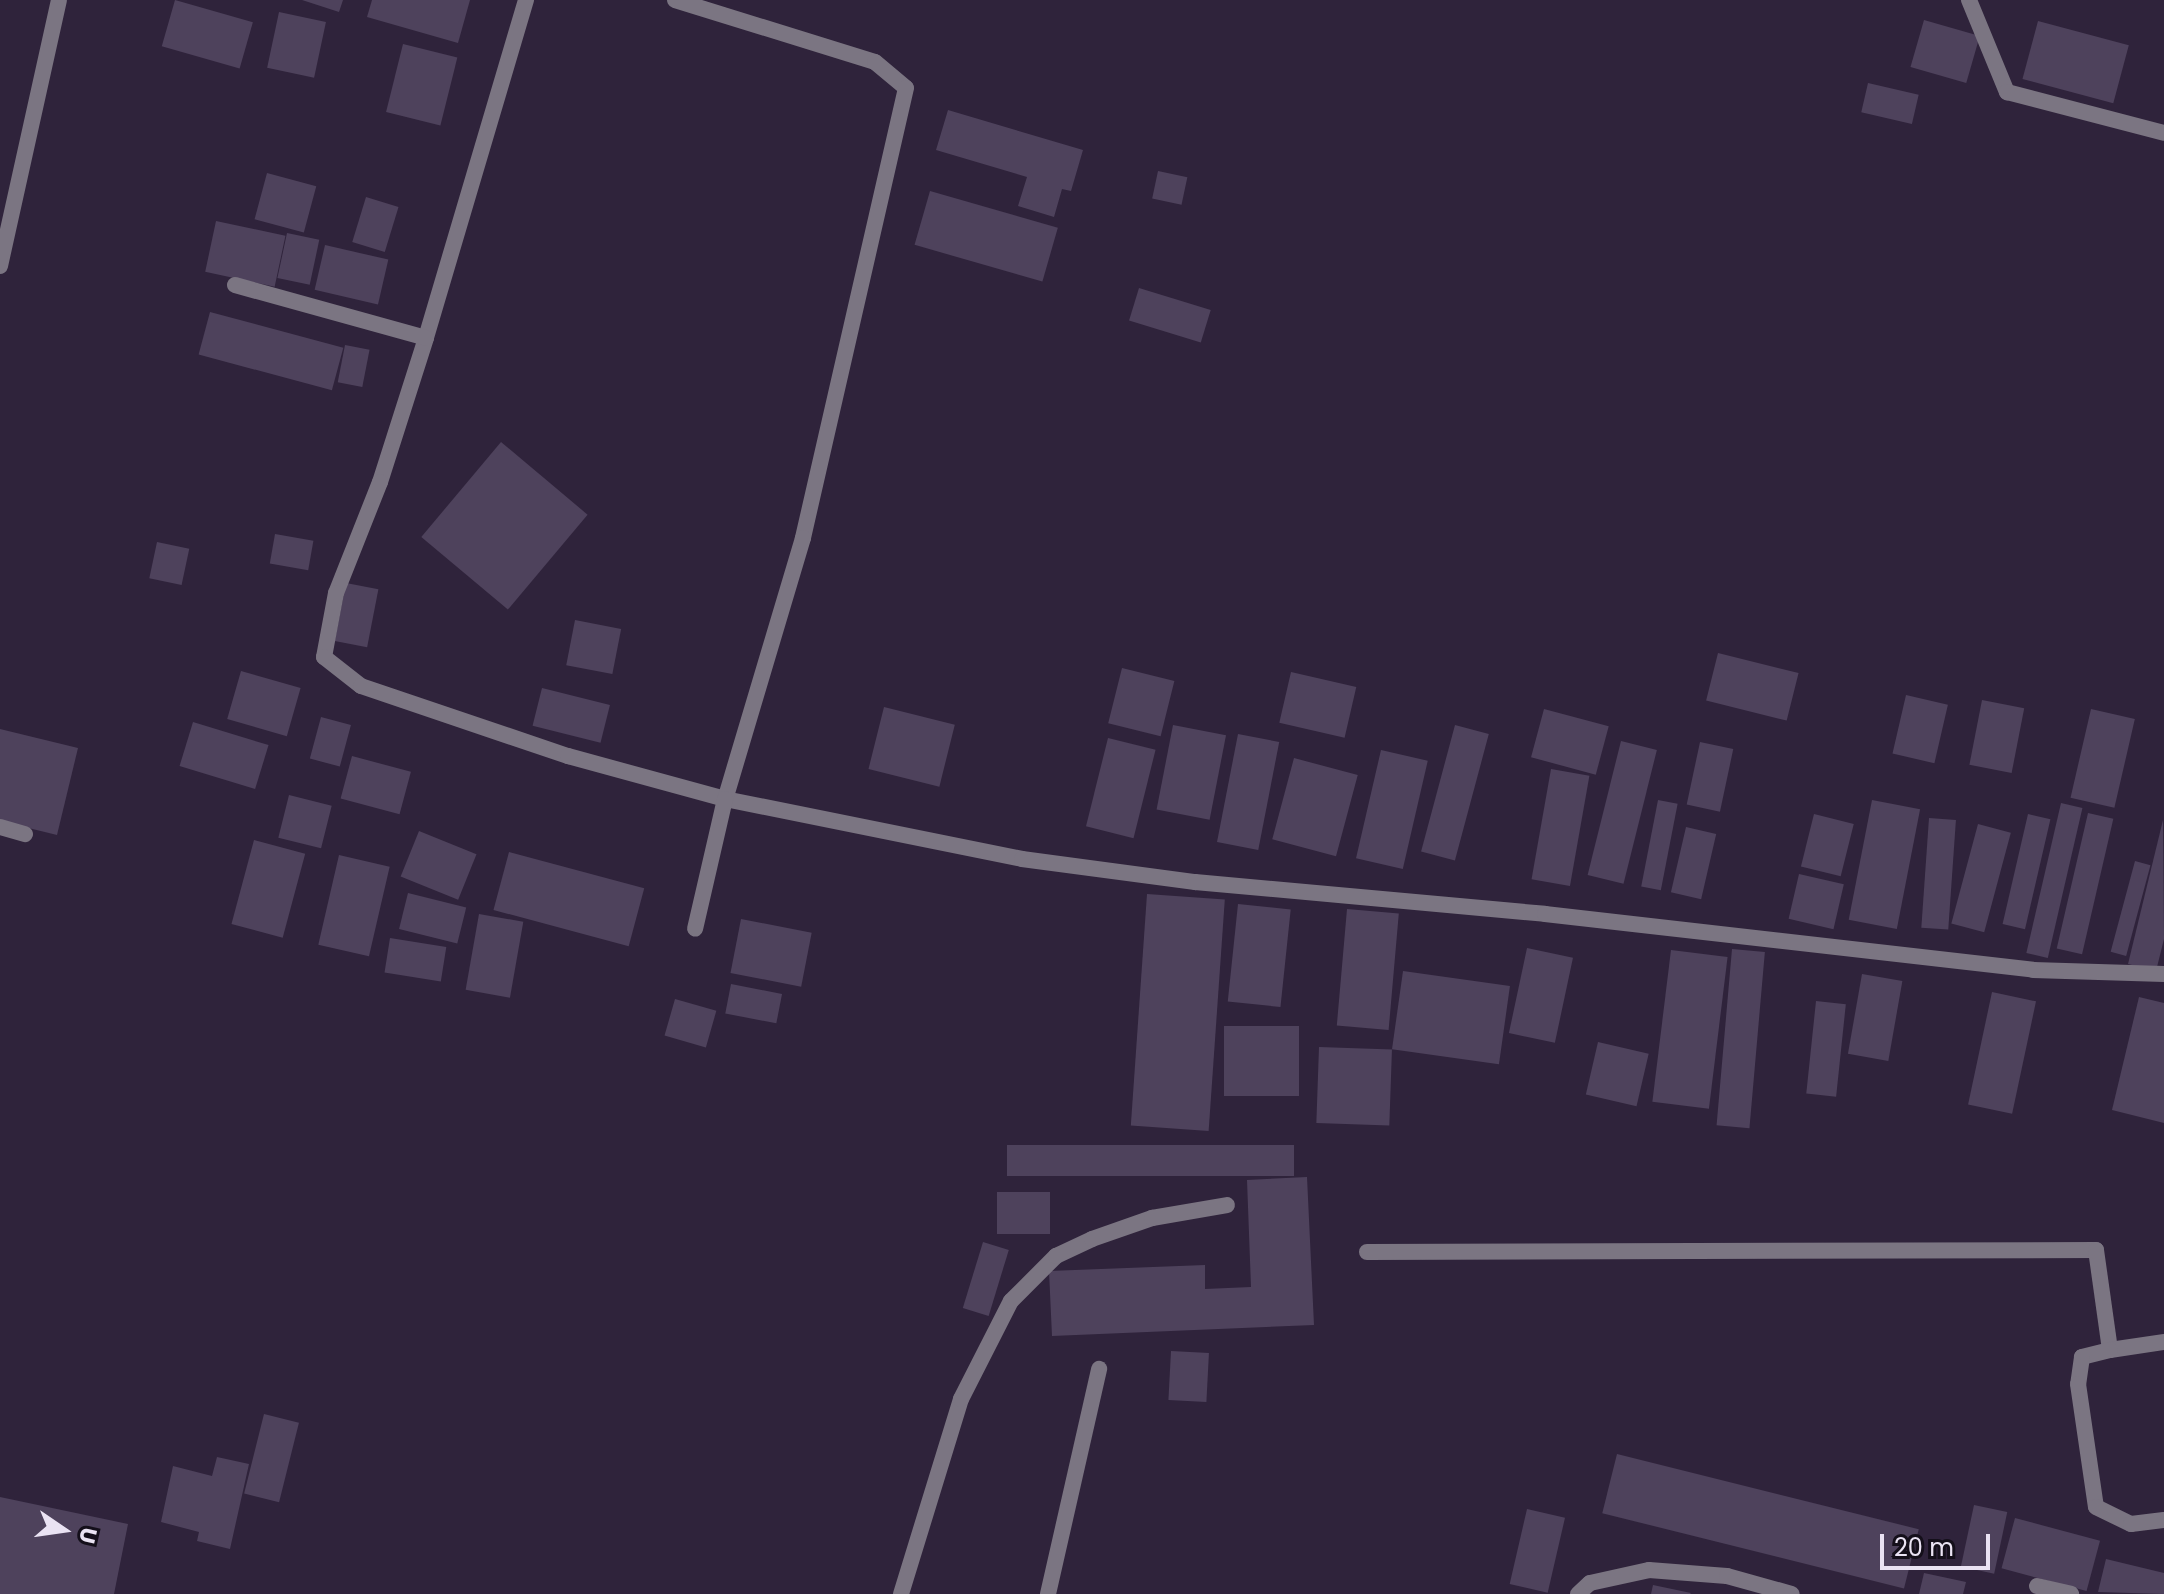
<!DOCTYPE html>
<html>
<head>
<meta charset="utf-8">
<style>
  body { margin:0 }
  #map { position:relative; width:2164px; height:1594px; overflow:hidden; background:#2f233b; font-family:Poppins,sans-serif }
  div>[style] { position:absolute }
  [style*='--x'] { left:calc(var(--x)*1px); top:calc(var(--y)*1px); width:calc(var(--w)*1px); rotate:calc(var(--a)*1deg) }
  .building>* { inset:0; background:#4e425c; transform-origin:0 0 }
  .street>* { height:16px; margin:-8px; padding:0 8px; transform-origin:8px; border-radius:8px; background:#7b7582 }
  span { translate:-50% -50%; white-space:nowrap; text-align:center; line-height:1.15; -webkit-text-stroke:7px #140f1a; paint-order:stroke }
  .north { position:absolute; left:24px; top:1490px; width:80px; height:80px; -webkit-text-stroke:6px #140f1a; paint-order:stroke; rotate:103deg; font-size:22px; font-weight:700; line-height:32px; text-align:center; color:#eae3f3 }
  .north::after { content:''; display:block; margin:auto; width:28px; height:36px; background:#eae3f3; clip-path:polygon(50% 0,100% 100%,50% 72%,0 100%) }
  .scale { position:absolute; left:1880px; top:1534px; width:110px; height:36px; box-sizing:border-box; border:4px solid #eae3f3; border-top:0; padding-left:10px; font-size:24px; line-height:28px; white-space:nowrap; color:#eae3f3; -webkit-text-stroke:6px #140f1a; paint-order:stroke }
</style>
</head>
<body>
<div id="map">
  <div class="building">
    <div style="left:175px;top:0;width:81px;height:48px;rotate:16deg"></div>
    <div style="clip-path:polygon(302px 0,343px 0,339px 12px)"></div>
    <div style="clip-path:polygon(372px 0,470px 0,458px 43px,367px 17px)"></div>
    <div style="left:279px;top:12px;width:48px;height:57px;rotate:12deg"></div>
    <div style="left:1924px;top:20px;width:58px;height:49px;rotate:16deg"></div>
    <div style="left:2038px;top:21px;width:94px;height:60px;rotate:15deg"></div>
    <div style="left:403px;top:44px;width:56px;height:70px;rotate:14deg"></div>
    <div style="left:1868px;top:83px;width:52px;height:30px;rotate:13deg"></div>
    <div style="clip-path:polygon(948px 110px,1083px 150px,1071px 191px,1062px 189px,1054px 217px,1018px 206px,1027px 177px,936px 150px)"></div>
    <div style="left:1158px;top:171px;width:30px;height:28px;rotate:12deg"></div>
    <div style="left:267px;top:173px;width:51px;height:48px;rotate:15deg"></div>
    <div style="left:930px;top:191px;width:133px;height:56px;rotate:16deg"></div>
    <div style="left:366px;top:197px;width:34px;height:47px;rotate:17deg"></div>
    <div style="left:216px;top:221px;width:71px;height:52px;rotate:12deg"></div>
    <div style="left:287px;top:233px;width:33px;height:46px;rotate:12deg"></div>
    <div style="left:325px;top:245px;width:65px;height:46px;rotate:13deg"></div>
    <div style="left:1139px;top:288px;width:75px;height:34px;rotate:17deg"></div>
    <div style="left:210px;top:312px;width:138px;height:44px;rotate:15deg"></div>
    <div style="left:345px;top:345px;width:25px;height:38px;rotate:11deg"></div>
    <div style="left:501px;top:442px;width:113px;height:124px;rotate:40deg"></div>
    <div style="left:275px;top:534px;width:39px;height:30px;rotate:10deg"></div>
    <div style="left:157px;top:542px;width:33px;height:37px;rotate:12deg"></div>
    <div style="left:346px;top:583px;width:33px;height:59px;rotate:11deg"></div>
    <div style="left:575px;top:620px;width:47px;height:46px;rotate:11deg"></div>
    <div style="left:1718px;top:653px;width:83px;height:49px;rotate:14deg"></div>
    <div style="left:1122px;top:668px;width:54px;height:57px;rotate:14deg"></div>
    <div style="left:241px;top:671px;width:62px;height:50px;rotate:16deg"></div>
    <div style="left:1291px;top:672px;width:67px;height:52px;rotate:13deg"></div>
    <div style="left:542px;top:688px;width:70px;height:39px;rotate:14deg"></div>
    <div style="left:1906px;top:695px;width:43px;height:60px;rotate:13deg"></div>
    <div style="left:1982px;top:700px;width:43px;height:66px;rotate:11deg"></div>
    <div style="left:884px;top:707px;width:73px;height:64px;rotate:14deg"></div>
    <div style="left:1544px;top:709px;width:67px;height:50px;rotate:15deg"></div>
    <div style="left:2091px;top:709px;width:45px;height:91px;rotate:13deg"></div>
    <div style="left:321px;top:717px;width:31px;height:43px;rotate:15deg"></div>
    <div style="left:193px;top:722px;width:79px;height:46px;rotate:17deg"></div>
    <div style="left:1173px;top:725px;width:54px;height:86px;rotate:11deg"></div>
    <div style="left:1455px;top:725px;width:35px;height:131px;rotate:15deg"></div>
    <div style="clip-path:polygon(0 729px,78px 748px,57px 835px,0 821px)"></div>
    <div style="left:1238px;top:734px;width:42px;height:110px;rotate:11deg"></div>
    <div style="left:1108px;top:738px;width:49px;height:91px;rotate:14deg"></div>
    <div style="left:1621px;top:741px;width:37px;height:138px;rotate:14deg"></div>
    <div style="left:1700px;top:742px;width:34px;height:64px;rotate:12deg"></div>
    <div style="left:1381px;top:750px;width:48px;height:111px;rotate:13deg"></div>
    <div style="left:352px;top:756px;width:61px;height:44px;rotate:15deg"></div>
    <div style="left:1294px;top:758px;width:66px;height:84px;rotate:15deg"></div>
    <div style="left:1551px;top:769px;width:39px;height:112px;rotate:10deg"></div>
    <div style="left:289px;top:795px;width:44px;height:44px;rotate:14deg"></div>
    <div style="left:1658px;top:800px;width:20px;height:88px;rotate:11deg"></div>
    <div style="left:1872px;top:800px;width:49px;height:122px;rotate:11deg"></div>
    <div style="left:2061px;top:803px;width:22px;height:154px;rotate:13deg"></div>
    <div style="left:2088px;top:813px;width:26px;height:139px;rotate:13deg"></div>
    <div style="left:1814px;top:814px;width:41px;height:54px;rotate:14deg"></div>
    <div style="left:2028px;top:814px;width:23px;height:113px;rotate:13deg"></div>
    <div style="left:1929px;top:818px;width:27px;height:110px;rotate:4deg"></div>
    <div style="clip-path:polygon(2163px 820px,2164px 939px,2156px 971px,2128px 964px)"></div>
    <div style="left:1978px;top:824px;width:34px;height:103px;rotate:15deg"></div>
    <div style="left:1686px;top:827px;width:31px;height:67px;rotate:13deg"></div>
    <div style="left:419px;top:831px;width:62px;height:49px;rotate:22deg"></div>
    <div style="left:254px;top:840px;width:53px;height:87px;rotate:15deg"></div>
    <div style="left:509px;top:852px;width:140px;height:60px;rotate:15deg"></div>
    <div style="left:339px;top:855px;width:52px;height:92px;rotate:13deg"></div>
    <div style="left:2135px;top:861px;width:16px;height:94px;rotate:15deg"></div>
    <div style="left:1799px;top:874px;width:46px;height:46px;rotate:13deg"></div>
    <div style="left:408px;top:893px;width:60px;height:37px;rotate:14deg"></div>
    <div style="left:1147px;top:894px;width:78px;height:232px;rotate:4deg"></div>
    <div style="left:1238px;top:904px;width:53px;height:98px;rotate:6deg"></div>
    <div style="left:1347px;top:909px;width:52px;height:117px;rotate:5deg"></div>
    <div style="left:479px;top:914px;width:45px;height:77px;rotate:10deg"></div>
    <div style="left:741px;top:919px;width:72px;height:55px;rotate:11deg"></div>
    <div style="left:390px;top:938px;width:57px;height:35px;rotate:9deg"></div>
    <div style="left:1527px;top:948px;width:47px;height:87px;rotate:12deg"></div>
    <div style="left:1732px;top:949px;width:33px;height:177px;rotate:5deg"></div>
    <div style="left:1671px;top:950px;width:57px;height:153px;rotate:7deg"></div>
    <div style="left:1403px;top:971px;width:108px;height:79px;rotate:8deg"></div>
    <div style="left:1862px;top:974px;width:41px;height:81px;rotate:10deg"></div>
    <div style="left:731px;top:984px;width:52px;height:30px;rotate:11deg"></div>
    <div style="left:1992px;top:992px;width:45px;height:115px;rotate:12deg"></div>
    <div style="clip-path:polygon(2139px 997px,2164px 1003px,2164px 1123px,2112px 1110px)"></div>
    <div style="left:675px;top:999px;width:43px;height:38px;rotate:16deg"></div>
    <div style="left:1816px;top:1001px;width:30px;height:93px;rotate:6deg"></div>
    <div style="left:1224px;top:1026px;width:75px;height:70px"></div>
    <div style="left:1598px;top:1042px;width:52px;height:54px;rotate:13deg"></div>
    <div style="left:1319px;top:1047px;width:73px;height:76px;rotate:2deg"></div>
    <div style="left:1294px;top:1145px;width:31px;height:287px;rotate:90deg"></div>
    <div style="clip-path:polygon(1307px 1177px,1314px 1325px,1052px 1336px,1049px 1271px,1205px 1265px,1205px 1289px,1251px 1287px,1247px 1180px)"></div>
    <div style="left:997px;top:1192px;width:53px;height:42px"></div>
    <div style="left:983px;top:1242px;width:27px;height:69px;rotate:17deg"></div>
    <div style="left:1171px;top:1351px;width:38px;height:49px;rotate:3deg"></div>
    <div style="left:264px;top:1414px;width:36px;height:82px;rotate:14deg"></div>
    <div style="left:1617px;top:1454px;width:311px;height:61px;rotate:14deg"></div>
    <div style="clip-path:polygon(217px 1457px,249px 1464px,230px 1549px,197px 1541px,199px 1532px,161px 1522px,173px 1466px,212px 1476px)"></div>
    <div style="clip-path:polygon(0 1497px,128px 1524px,114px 1594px,0 1594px)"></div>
    <div style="left:1974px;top:1505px;width:34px;height:63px;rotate:12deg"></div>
    <div style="left:1527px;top:1509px;width:39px;height:77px;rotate:13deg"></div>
    <div style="left:2015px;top:1518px;width:88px;height:52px;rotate:15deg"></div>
    <div style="clip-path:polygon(2106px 1559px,2164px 1573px,2164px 1594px,2098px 1592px)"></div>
    <div style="clip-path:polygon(1924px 1573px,1966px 1582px,1963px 1594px,1919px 1594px)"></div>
    <div style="clip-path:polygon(1653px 1585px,1691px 1593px,1690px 1594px,1651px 1594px)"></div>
  </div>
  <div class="street">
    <div style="--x:526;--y:0;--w:352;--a:106.5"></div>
    <div style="--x:426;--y:338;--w:151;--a:107.7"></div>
    <div style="--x:380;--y:482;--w:119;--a:111.6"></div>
    <div style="--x:336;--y:593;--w:65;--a:100.6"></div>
    <div style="--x:324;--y:657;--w:47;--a:38.1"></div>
    <div style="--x:361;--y:686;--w:219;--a:18.7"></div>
    <div style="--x:568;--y:756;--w:163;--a:15.3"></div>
    <div style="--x:725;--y:799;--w:303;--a:11.4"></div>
    <div style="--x:1022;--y:859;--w:175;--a:7.6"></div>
    <div style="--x:1195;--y:882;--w:351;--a:5.2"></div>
    <div style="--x:1545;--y:914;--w:491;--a:6.5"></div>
    <div style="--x:2033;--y:970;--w:131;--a:1.7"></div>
    <div style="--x:675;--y:0;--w:209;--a:17.2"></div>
    <div style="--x:875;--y:62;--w:40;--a:40"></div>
    <div style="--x:906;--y:88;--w:462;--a:102.9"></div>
    <div style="--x:803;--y:538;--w:272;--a:106.6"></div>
    <div style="--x:725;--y:799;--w:133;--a:103"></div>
    <div style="--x:1969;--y:0;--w:100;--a:67.6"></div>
    <div style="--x:2007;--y:92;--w:162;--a:14.6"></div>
    <div style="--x:0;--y:266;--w:272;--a:-77.5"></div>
    <div style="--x:235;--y:285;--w:198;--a:15.5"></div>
    <div style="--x:0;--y:827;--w:26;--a:16"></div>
    <div style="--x:1367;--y:1252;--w:729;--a:-0.16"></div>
    <div style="--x:2096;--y:1250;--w:101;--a:82"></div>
    <div style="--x:2110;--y:1350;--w:55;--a:-8.4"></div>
    <div style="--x:2110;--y:1350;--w:29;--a:166"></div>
    <div style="--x:2082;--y:1357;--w:27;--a:98"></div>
    <div style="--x:2078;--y:1384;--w:124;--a:81.7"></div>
    <div style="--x:2096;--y:1507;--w:39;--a:26"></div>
    <div style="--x:2131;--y:1524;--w:33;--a:-7"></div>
    <div style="--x:2037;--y:1586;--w:35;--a:13"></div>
    <div style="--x:901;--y:1594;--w:204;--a:-72.9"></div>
    <div style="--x:961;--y:1399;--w:110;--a:-63"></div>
    <div style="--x:1011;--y:1301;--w:64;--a:-45"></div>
    <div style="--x:1056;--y:1256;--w:40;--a:-25"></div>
    <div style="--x:1092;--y:1239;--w:64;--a:-19.3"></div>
    <div style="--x:1152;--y:1218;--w:76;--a:-9.8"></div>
    <div style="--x:1048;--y:1594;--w:231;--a:-77.2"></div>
    <div style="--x:1578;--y:1594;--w:16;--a:-43"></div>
    <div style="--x:1590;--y:1583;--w:60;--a:-12.4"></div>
    <div style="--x:1649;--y:1570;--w:78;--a:4.4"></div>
    <div style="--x:1727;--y:1576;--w:67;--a:15.5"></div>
  </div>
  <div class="north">U</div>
  <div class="scale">20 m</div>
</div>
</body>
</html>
